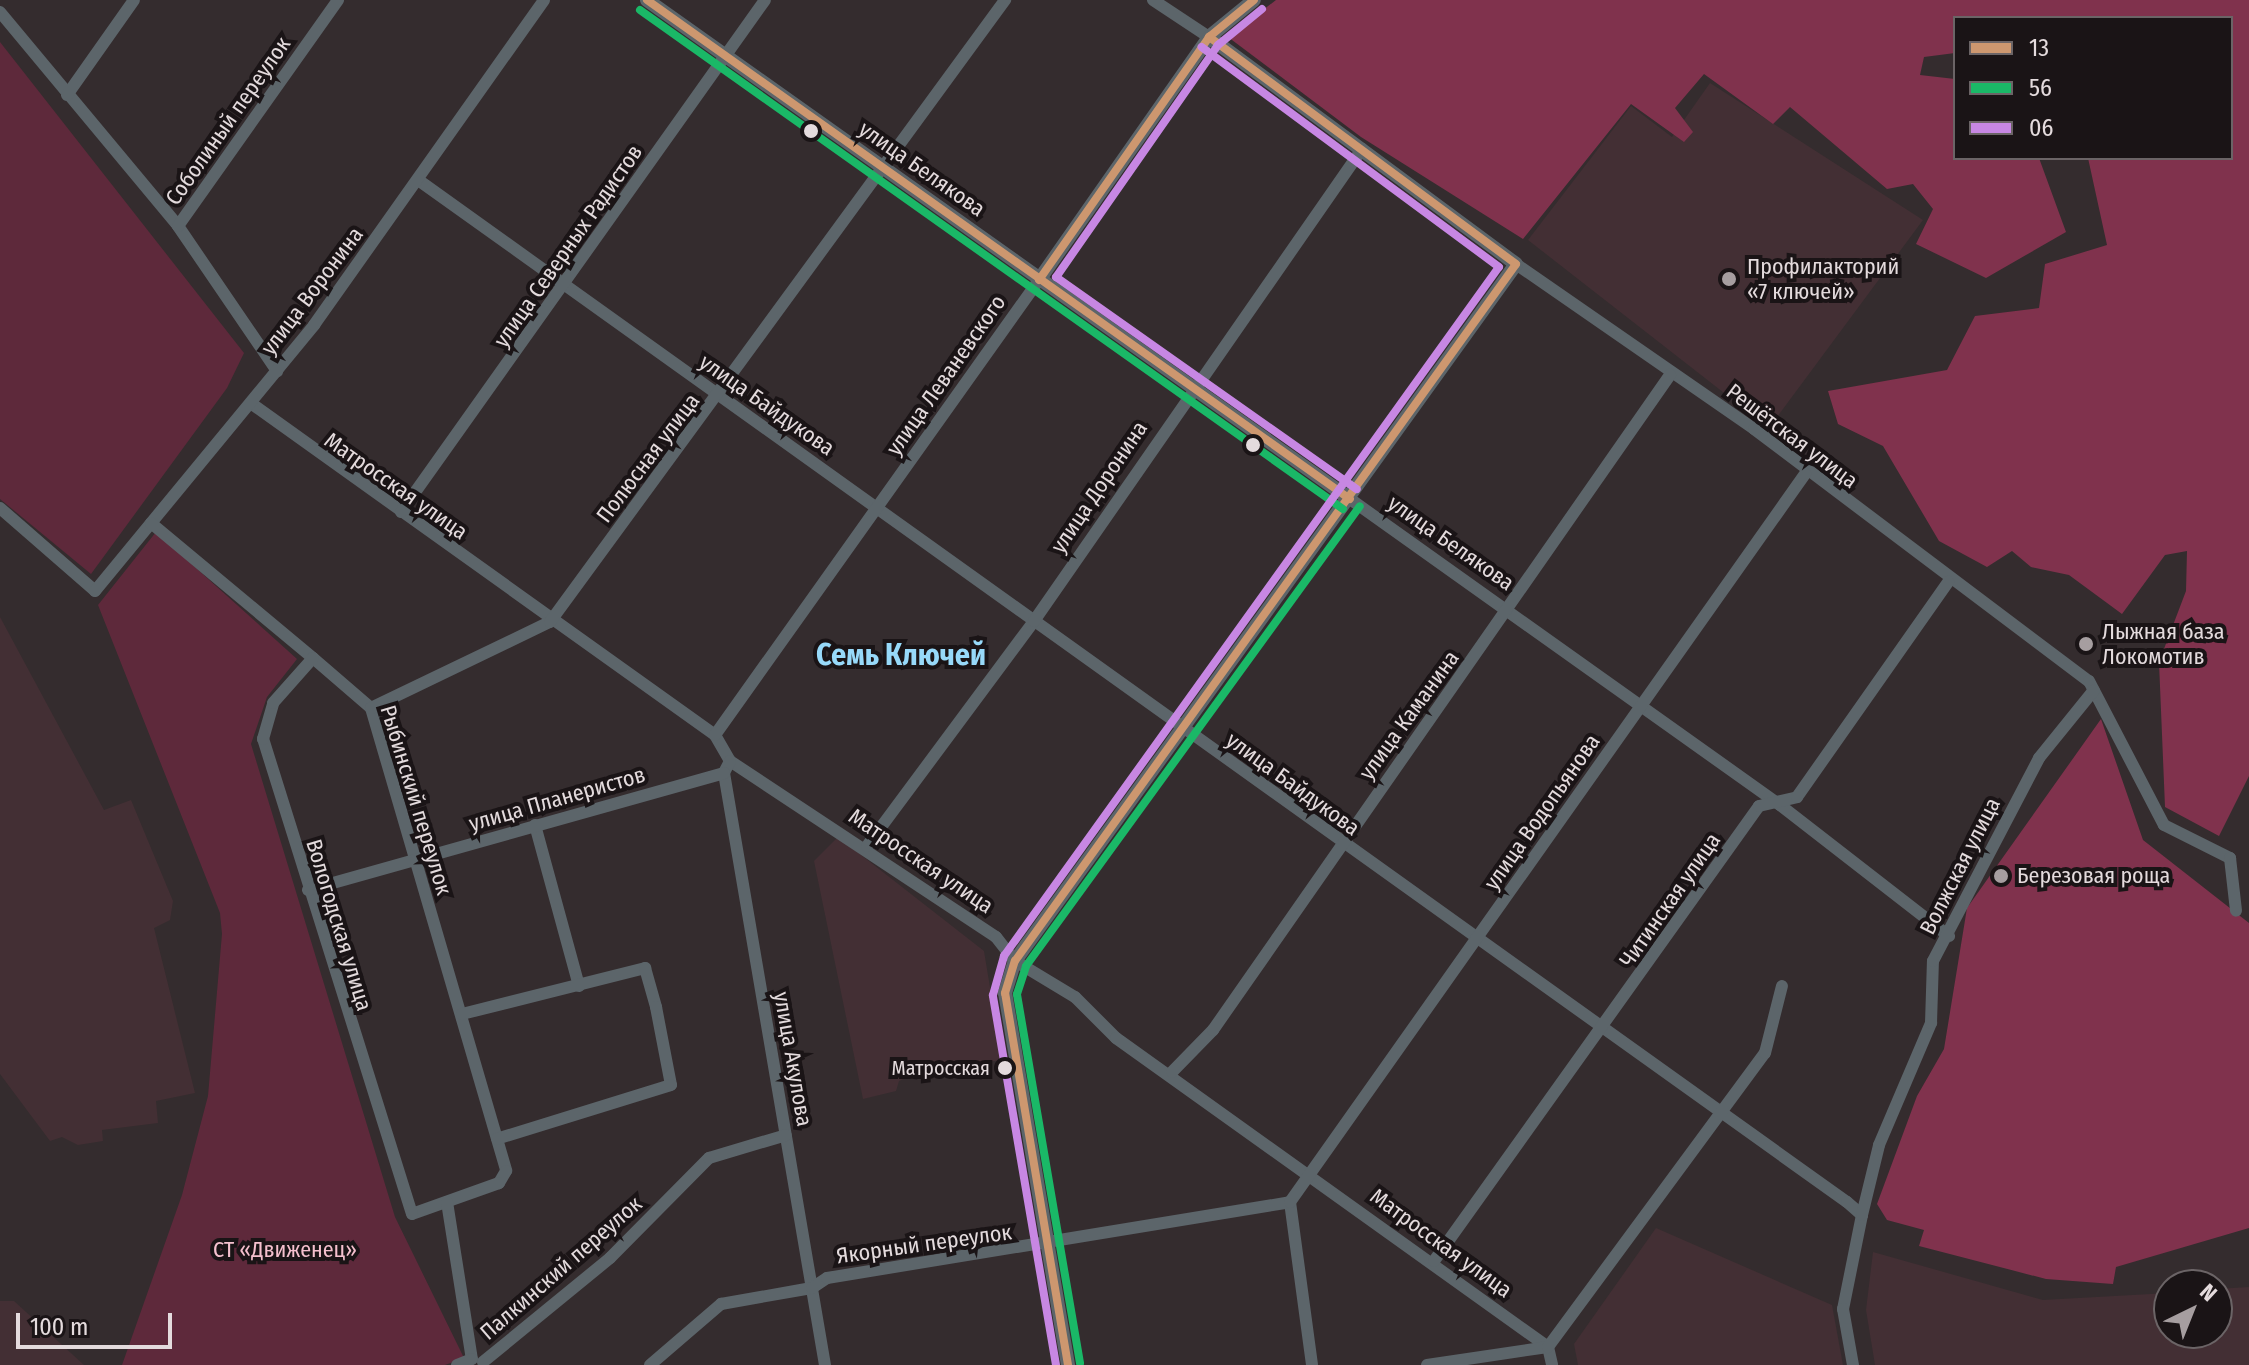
<!DOCTYPE html>
<html>
<head>
<meta charset="utf-8">
<style>
  body { margin:0 }
  #map { position:relative; width:2249px; height:1365px; overflow:hidden; background:#342c2e; font-family:"Fira Sans Condensed",sans-serif }
  div>[style] { position:absolute }
  [style*='--x'] { left:calc(var(--x)*1px); top:calc(var(--y)*1px); width:calc(var(--w)*1px); rotate:calc(var(--a)*1deg) }
  .built>* { inset:0; background:#432f34 }
  .green>* { inset:0; background:#5e293b }
  .forest>* { inset:0; background:#80324d }
  .minor>* { height:12px; margin:-6px; padding:0 6px; transform-origin:6px; border-radius:6px; background:#5c656a }
  .tertiary>* { height:14px; margin:-7px; padding:0 7px; transform-origin:7px; border-radius:7px; background:#5c656a }
  .bus-1>* { height:8px; margin:-4px; padding:0 4px; transform-origin:4px; border-radius:4px; background:#cd976f }
  .bus-2>* { height:8px; margin:-4px; padding:0 4px; transform-origin:4px; border-radius:4px; background:#1ab867 }
  .bus-3>* { height:8px; margin:-4px; padding:0 4px; transform-origin:4px; border-radius:4px; background:#c787e3 }
  .dots>* { width:22px; height:22px; translate:-50% -50%; box-sizing:border-box; border:4px solid #1a1416; border-radius:50% }
  span { translate:-50% -50%; white-space:nowrap; text-align:center; line-height:1.15; -webkit-text-stroke:8px #1a1416; paint-order:stroke }
  .bus-label { font-size:20px; color:#e4dbdd }
  .right { translate:-100% -50%; text-align:right }
  .street-label { font-size:22px; color:#e4dbdd }
  .poi-label { font-size:22px; color:#e4dbdd }
  .left { translate:0 -50%; text-align:left }
  .park-label { font-size:22px; color:#f5c0ce }
  .district-label { font-size:30px; color:#97d9f9; font-weight:700 }
  .legend { position:absolute; left:1953px; top:16px; width:280px; height:144px; box-sizing:border-box; background:#1a1416; border:2px solid #6b6466; margin:0; padding:10px 14px; list-style:none; font-size:24px; color:#e4dbdd }
  .legend li { display:flex; align-items:center; gap:16px; height:40px }
  .legend b { width:40px; border:2px solid #6b6466 }
  .north { position:absolute; left:2153px; top:1269px; width:80px; height:80px; box-sizing:border-box; background:#1a1416; border:2px solid #6b6466; border-radius:50%; rotate:43deg; font-size:22px; font-weight:700; line-height:32px; text-align:center; color:#e4dbdd }
  .north::after { content:''; display:block; margin:auto; width:28px; height:36px; background:#a69ea0; clip-path:polygon(50% 0,100% 100%,50% 72%,0 100%) }
  .scale { position:absolute; left:16px; top:1313px; width:156px; height:36px; box-sizing:border-box; border:4px solid #e4dbdd; border-top:0; padding-left:10px; font-size:24px; line-height:28px; white-space:nowrap; color:#e4dbdd; -webkit-text-stroke:6px #1a1416; paint-order:stroke }
</style>
</head>
<body>
<div id="map">
  <div class="built">
    <div style="clip-path:polygon(1710px 83px,1923px 220px,1769px 428px,1528px 240px,1631px 106px,1672px 137px)"></div>
    <div style="clip-path:polygon(0 617px,104px 810px,131px 800px,173px 901px,170px 920px,154px 928px,195px 1093px,156px 1101px,158px 1123px,102px 1130px,103px 1141px,78px 1145px,62px 1137px,50px 1141px,0 1074px)"></div>
    <div style="clip-path:polygon(838px 837px,984px 951px,1002px 1060px,921px 1071px,899px 1081px,896px 1091px,863px 1099px,814px 861px)"></div>
    <div style="clip-path:polygon(1656px 1228px,1832px 1305px,1843px 1365px,1578px 1365px,1574px 1344px)"></div>
    <div style="clip-path:polygon(1873px 1252px,2043px 1300px,2169px 1293px,2169px 1333px,2217px 1333px,2217px 1289px,2249px 1287px,2249px 1365px,1875px 1365px,1866px 1310px)"></div>
    <div style="clip-path:polygon(0 1301px,14px 1301px,84px 1365px,0 1365px)"></div>
  </div>
  <div class="green">
    <div style="clip-path:polygon(0 42px,244px 353px,227px 388px,91px 574px,0 499px)"></div>
    <div style="clip-path:polygon(156px 532px,297px 659px,267px 697px,251px 744px,395px 1217px,464px 1358px,445px 1365px,122px 1365px,182px 1195px,208px 1096px,222px 934px,220px 913px,98px 605px)"></div>
  </div>
  <div class="forest">
    <div style="clip-path:polygon(1276px 0,2249px 0,2249px 776px,2219px 836px,2165px 807px,2159px 662px,2186px 591px,2187px 551px,2165px 555px,2122px 614px,2069px 575px,2031px 567px,2012px 551px,1987px 567px,1939px 541px,1883px 446px,1838px 424px,1828px 391px,1947px 370px,1975px 316px,2039px 308px,2045px 264px,2107px 245px,2088px 158px,2231px 158px,2231px 18px,1955px 18px,1955px 53px,1924px 57px,1920px 75px,1955px 79px,1955px 158px,2039px 158px,2066px 232px,1986px 278px,1916px 244px,1933px 209px,1913px 184px,1887px 189px,1790px 107px,1773px 124px,1704px 74px,1675px 108px,1693px 132px,1684px 142px,1631px 104px,1523px 239px,1361px 137px,1228px 37px)"></div>
    <div style="clip-path:polygon(2101px 719px,2143px 840px,2249px 923px,2249px 1228px,2116px 1267px,2113px 1284px,2046px 1279px,1919px 1246px,1924px 1230px,1887px 1220px,1877px 1204px,1917px 1096px,1944px 1049px,1967px 908px)"></div>
  </div>
  <div class="minor">
    <div style="--x:1153;--y:0;--w:67;--a:33.5"></div>
    <div style="--x:0;--y:12;--w:278;--a:50.2"></div>
    <div style="--x:178;--y:226;--w:176;--a:55.7"></div>
    <div style="--x:67;--y:95;--w:116;--a:-54.8"></div>
    <div style="--x:421;--y:182;--w:1753;--a:35.58"></div>
    <div style="--x:1847;--y:1202;--w:20;--a:41"></div>
    <div style="--x:1862;--y:1215;--w:96;--a:101.4"></div>
    <div style="--x:1843;--y:1309;--w:57;--a:79.9"></div>
    <div style="--x:178;--y:226;--w:277;--a:-54.7"></div>
    <div style="--x:1516;--y:264;--w:290;--a:34.7"></div>
    <div style="--x:1754;--y:429;--w:419;--a:37"></div>
    <div style="--x:2089;--y:681;--w:162;--a:62.5"></div>
    <div style="--x:2164;--y:825;--w:74;--a:26.6"></div>
    <div style="--x:2230;--y:858;--w:53;--a:83.5"></div>
    <div style="--x:252;--y:404;--w:569;--a:35.56"></div>
    <div style="--x:715;--y:735;--w:30;--a:60"></div>
    <div style="--x:730;--y:761;--w:319;--a:33.5"></div>
    <div style="--x:996;--y:937;--w:31;--a:52"></div>
    <div style="--x:1015;--y:961;--w:70;--a:31"></div>
    <div style="--x:1075;--y:997;--w:58;--a:45"></div>
    <div style="--x:1116;--y:1038;--w:531;--a:35.58"></div>
    <div style="--x:1548;--y:1347;--w:18;--a:77"></div>
    <div style="--x:1350;--y:499;--w:528;--a:35.44"></div>
    <div style="--x:1780;--y:805;--w:214;--a:37.8"></div>
    <div style="--x:0;--y:508;--w:126;--a:41.1"></div>
    <div style="--x:95;--y:591;--w:345;--a:-50.5"></div>
    <div style="--x:314;--y:325;--w:398;--a:-54.7"></div>
    <div style="--x:401;--y:512;--w:628;--a:-54.59"></div>
    <div style="--x:151;--y:523;--w:211;--a:39.8"></div>
    <div style="--x:313;--y:658;--w:77;--a:40.8"></div>
    <div style="--x:371;--y:708;--w:482;--a:73.7"></div>
    <div style="--x:506;--y:1171;--w:14;--a:120"></div>
    <div style="--x:499;--y:1183;--w:92;--a:160.4"></div>
    <div style="--x:412;--y:1214;--w:498;--a:-107.4"></div>
    <div style="--x:263;--y:739;--w:37;--a:-74"></div>
    <div style="--x:273;--y:703;--w:60;--a:-48.4"></div>
    <div style="--x:371;--y:708;--w:199;--a:-25.7"></div>
    <div style="--x:550;--y:622;--w:771;--a:-53.81"></div>
    <div style="--x:715;--y:735;--w:559;--a:-54.55"></div>
    <div style="--x:730;--y:761;--w:13;--a:117"></div>
    <div style="--x:724;--y:773;--w:601;--a:80.32"></div>
    <div style="--x:535;--y:825;--w:167;--a:74.7"></div>
    <div style="--x:867;--y:846;--w:280;--a:-53.4"></div>
    <div style="--x:1034;--y:621;--w:575;--a:-55.2"></div>
    <div style="--x:308;--y:890;--w:432;--a:-15.7"></div>
    <div style="--x:462;--y:1014;--w:189;--a:-14.1"></div>
    <div style="--x:645;--y:968;--w:41;--a:74.2"></div>
    <div style="--x:656;--y:1007;--w:79;--a:79.1"></div>
    <div style="--x:671;--y:1085;--w:182;--a:162.8"></div>
    <div style="--x:1172;--y:1072;--w:59;--a:-45.7"></div>
    <div style="--x:1213;--y:1030;--w:799;--a:-55.1"></div>
    <div style="--x:447;--y:1202;--w:159;--a:81"></div>
    <div style="--x:1290;--y:1202;--w:164;--a:82.3"></div>
    <div style="--x:1862;--y:1215;--w:72;--a:-76.3"></div>
    <div style="--x:1879;--y:1145;--w:133;--a:-66.9"></div>
    <div style="--x:1931;--y:1023;--w:62;--a:-88.2"></div>
    <div style="--x:1933;--y:961;--w:229;--a:-62.4"></div>
    <div style="--x:2039;--y:758;--w:87;--a:-51"></div>
    <div style="--x:1434;--y:1261;--w:559;--a:-54.46"></div>
    <div style="--x:1759;--y:806;--w:39;--a:-13"></div>
    <div style="--x:1797;--y:797;--w:263;--a:-54.9"></div>
    <div style="--x:483;--y:1362;--w:164;--a:-39.3"></div>
    <div style="--x:610;--y:1258;--w:141;--a:-45.3"></div>
    <div style="--x:709;--y:1158;--w:80;--a:-16.6"></div>
    <div style="--x:457;--y:1365;--w:16;--a:-22"></div>
    <div style="--x:650;--y:1365;--w:94;--a:-40.7"></div>
    <div style="--x:721;--y:1304;--w:92;--a:-10"></div>
    <div style="--x:812;--y:1288;--w:18;--a:-34"></div>
    <div style="--x:827;--y:1278;--w:469;--a:-9.3"></div>
    <div style="--x:1290;--y:1202;--w:892;--a:-54.72"></div>
    <div style="--x:1427;--y:1365;--w:122;--a:-8.5"></div>
    <div style="--x:1548;--y:1347;--w:365;--a:-53.6"></div>
    <div style="--x:1765;--y:1053;--w:69;--a:-75.8"></div>
  </div>
  <div class="tertiary">
    <div style="--x:647;--y:0;--w:862;--a:35.37"></div>
    <div style="--x:1039;--y:280;--w:297;--a:-55"></div>
    <div style="--x:1209;--y:37;--w:58;--a:-39.4"></div>
    <div style="--x:1068;--y:1365;--w:377;--a:-99.6"></div>
    <div style="--x:1005;--y:993;--w:34;--a:-73"></div>
    <div style="--x:1015;--y:961;--w:858;--a:-54.29"></div>
    <div style="--x:1516;--y:264;--w:382;--a:-143.5"></div>
  </div>
  <div class="bus-1">
    <div style="--x:647;--y:0;--w:862;--a:35.37"></div>
    <div style="--x:1039;--y:280;--w:297;--a:-55"></div>
    <div style="--x:1209;--y:37;--w:58;--a:-39.4"></div>
    <div style="--x:1068;--y:1365;--w:377;--a:-99.6"></div>
    <div style="--x:1005;--y:993;--w:34;--a:-73"></div>
    <div style="--x:1015;--y:961;--w:858;--a:-54.29"></div>
    <div style="--x:1516;--y:264;--w:382;--a:-143.5"></div>
  </div>
  <div class="bus-2">
    <div style="--x:640;--y:10;--w:862;--a:35.37"></div>
    <div style="--x:1080;--y:1363;--w:374;--a:-99.7"></div>
    <div style="--x:1017;--y:994;--w:29;--a:-72"></div>
    <div style="--x:1026;--y:966;--w:568;--a:-54.02"></div>
  </div>
  <div class="bus-3">
    <div style="--x:1262;--y:9;--w:57;--a:140.7"></div>
    <div style="--x:1218;--y:45;--w:283;--a:124.9"></div>
    <div style="--x:1056;--y:277;--w:368;--a:35.2"></div>
    <div style="--x:1056;--y:1365;--w:375;--a:-99.7"></div>
    <div style="--x:993;--y:995;--w:41;--a:-74.2"></div>
    <div style="--x:1004;--y:956;--w:848;--a:-54.31"></div>
    <div style="--x:1499;--y:267;--w:370;--a:-143.5"></div>
  </div>
  <div class="dots">
    <div style="left:811px;top:131px;background:#e4dbdd"></div>
    <div style="left:1729px;top:279px;background:#a69ea0"></div>
    <div style="left:1253px;top:445px;background:#e4dbdd"></div>
    <div style="left:2086px;top:644px;background:#a69ea0"></div>
    <div style="left:2001px;top:876px;background:#a69ea0"></div>
    <div style="left:1005px;top:1068px;background:#e4dbdd"></div>
  </div>
  <div class="bus-label">
    <span class="right" style="left:990px;top:1068px">Матросская</span>
  </div>
  <div class="street-label">
    <span style="left:228px;top:121px;rotate:-55deg">Соболиный переулок</span>
    <span style="left:922px;top:169px;rotate:35deg">улица Белякова</span>
    <span style="left:568px;top:246px;rotate:-55deg">улица Северных Радистов</span>
    <span style="left:312px;top:291px;rotate:-53deg">улица Воронина</span>
    <span style="left:946px;top:375px;rotate:-55deg">улица Леваневского</span>
    <span style="left:767px;top:405px;rotate:35deg">улица Байдукова</span>
    <span style="left:1792px;top:436px;rotate:37deg">Решётская улица</span>
    <span style="left:648px;top:458px;rotate:-53deg">Полюсная улица</span>
    <span style="left:396px;top:486px;rotate:35deg">Матросская улица</span>
    <span style="left:1099px;top:487px;rotate:-56deg">улица Доронина</span>
    <span style="left:1451px;top:543px;rotate:35deg">улица Белякова</span>
    <span style="left:1409px;top:715px;rotate:-54deg">улица Каманина</span>
    <span style="left:1293px;top:784px;rotate:36deg">улица Байдукова</span>
    <span style="left:557px;top:799px;rotate:-16deg">улица Планеристов</span>
    <span style="left:416px;top:800px;rotate:73deg">Рыбинский переулок</span>
    <span style="left:1542px;top:812px;rotate:-55deg">улица Водопьянова</span>
    <span style="left:921px;top:861px;rotate:34deg">Матросская улица</span>
    <span style="left:1960px;top:866px;rotate:-63deg">Волжская улица</span>
    <span style="left:1670px;top:900px;rotate:-55deg">Читинская улица</span>
    <span style="left:339px;top:925px;rotate:73deg">Вологодская улица</span>
    <span style="left:793px;top:1059px;rotate:80deg">улица Акулова</span>
    <span style="left:1441px;top:1243px;rotate:36deg">Матросская улица</span>
    <span style="left:924px;top:1244px;rotate:-8deg">Якорный переулок</span>
    <span style="left:561px;top:1268px;rotate:-41deg">Палкинский переулок</span>
  </div>
  <div class="poi-label">
    <span class="left" style="left:1747px;top:279px">Профилакторий<br>«7 ключей»</span>
    <span class="left" style="left:2102px;top:644px">Лыжная база<br>Локомотив</span>
    <span class="left" style="left:2017px;top:876px">Березовая роща</span>
  </div>
  <div class="park-label">
    <span style="left:285px;top:1250px">СТ «Движенец»</span>
  </div>
  <div class="district-label">
    <span style="left:901px;top:655px">Семь Ключей</span>
  </div>
  <ul class="legend">
  <li><b style="height:10px;background:#cd976f"></b>13</li>
  <li><b style="height:10px;background:#1ab867"></b>56</li>
  <li><b style="height:10px;background:#c787e3"></b>06</li>
  </ul>
  <div class="north">N</div>
  <div class="scale">100 m</div>
</div>
</body>
</html>
